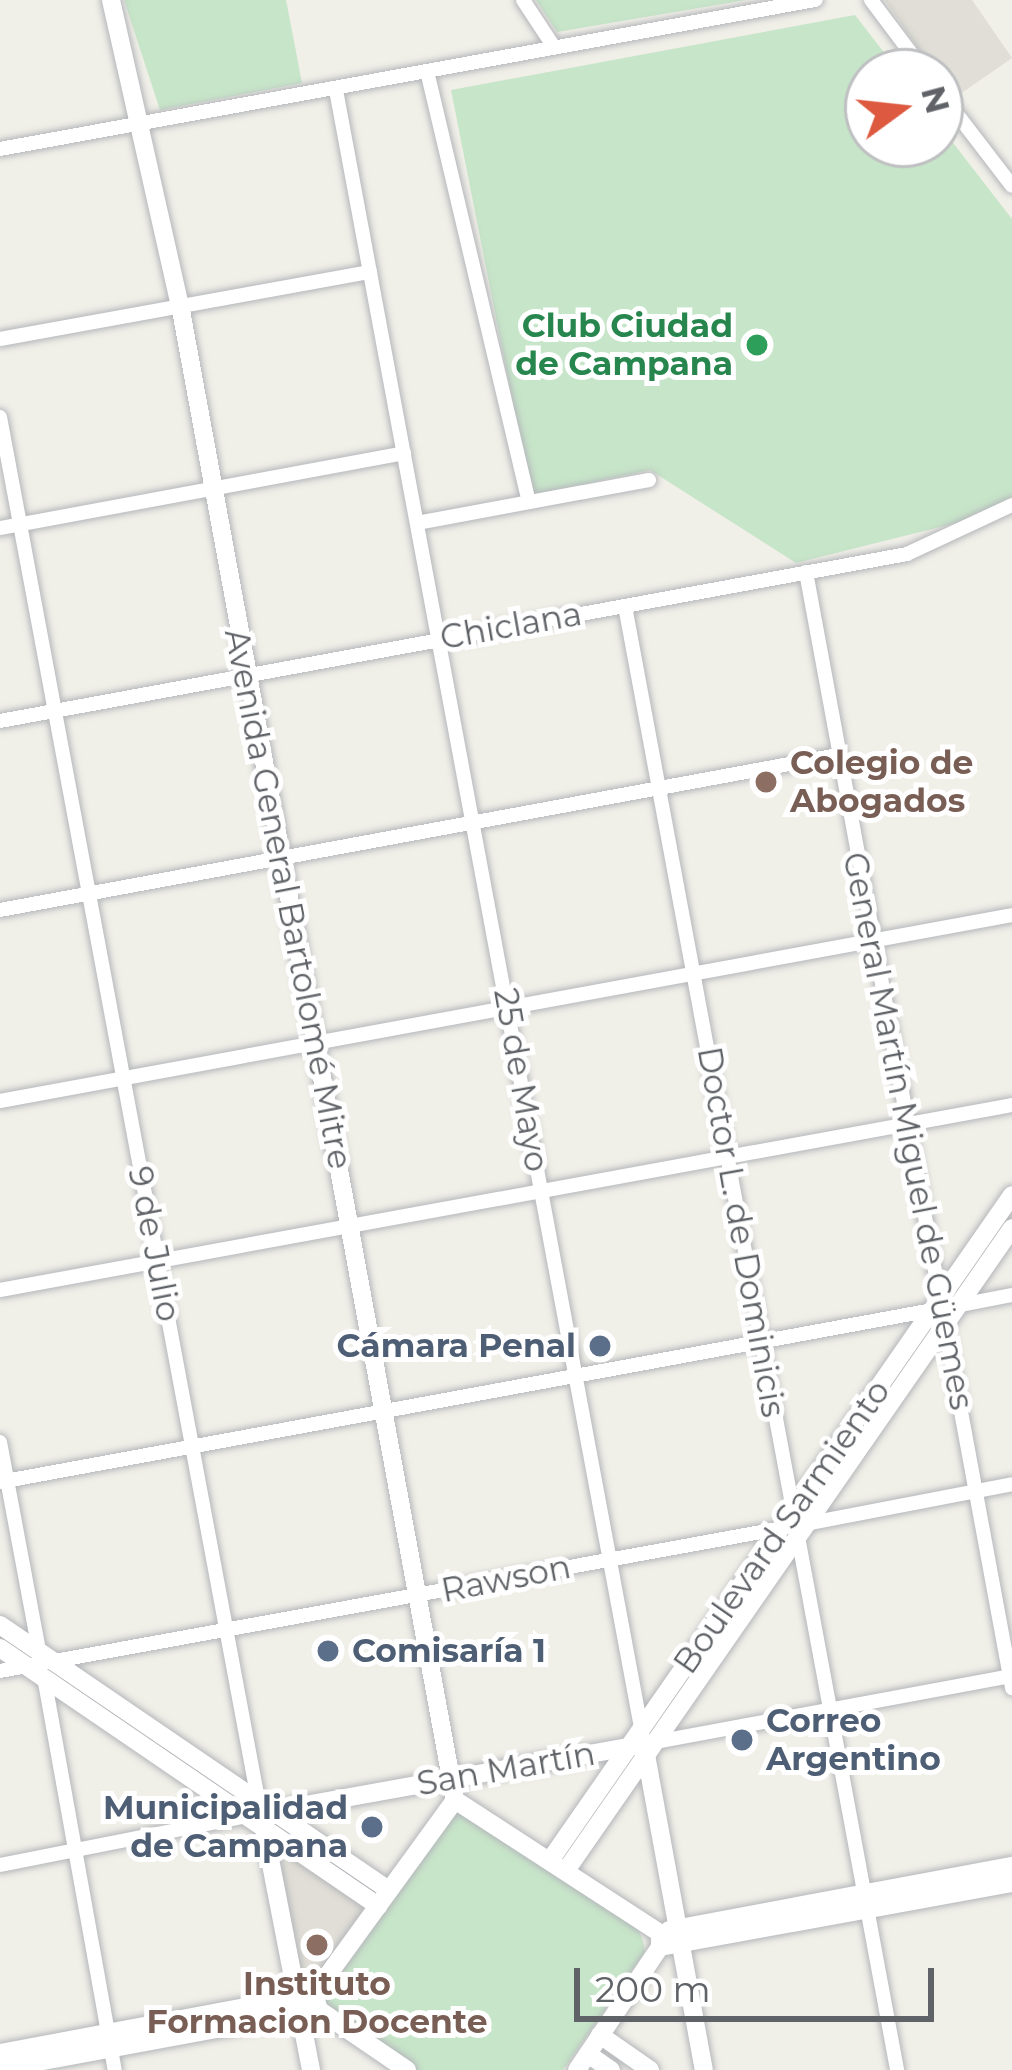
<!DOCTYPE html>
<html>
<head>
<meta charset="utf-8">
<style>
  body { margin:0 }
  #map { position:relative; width:1012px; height:2070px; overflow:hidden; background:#f0efe8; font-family:Montserrat,sans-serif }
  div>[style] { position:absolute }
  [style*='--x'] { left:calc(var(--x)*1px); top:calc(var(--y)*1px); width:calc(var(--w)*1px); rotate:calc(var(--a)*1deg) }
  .education>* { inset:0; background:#e0ded6 }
  .green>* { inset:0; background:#c7e5c9 }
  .roads { filter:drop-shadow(0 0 3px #b5b7bb) drop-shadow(0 0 3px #b5b7bb) }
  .minor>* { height:14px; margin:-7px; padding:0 7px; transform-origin:7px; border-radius:7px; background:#fff }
  .secondary>* { height:18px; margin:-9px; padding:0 9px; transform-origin:9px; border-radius:9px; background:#fff }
  .dots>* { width:33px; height:33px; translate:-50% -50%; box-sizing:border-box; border:6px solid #fff; border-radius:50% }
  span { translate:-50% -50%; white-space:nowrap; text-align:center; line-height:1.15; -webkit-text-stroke:10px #fff; paint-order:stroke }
  .leisure-label { font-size:33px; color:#27864d; font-weight:700 }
  .right { translate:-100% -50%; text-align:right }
  .street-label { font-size:33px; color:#5f6267 }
  .education-label { font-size:33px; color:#785e54; font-weight:700 }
  .left { translate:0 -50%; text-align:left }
  .service-label { font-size:33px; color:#4e5e75; font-weight:700 }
  .north { position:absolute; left:844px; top:48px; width:120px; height:120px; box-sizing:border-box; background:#fff; border:3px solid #bfc0c2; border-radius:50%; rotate:75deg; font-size:33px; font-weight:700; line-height:48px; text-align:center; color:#5f6267 }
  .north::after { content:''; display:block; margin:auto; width:42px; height:54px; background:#dd5a41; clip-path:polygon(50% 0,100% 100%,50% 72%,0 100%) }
  .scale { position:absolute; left:574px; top:1968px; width:360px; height:54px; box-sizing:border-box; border:6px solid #5f6267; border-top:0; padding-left:15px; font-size:36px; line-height:42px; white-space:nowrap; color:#5f6267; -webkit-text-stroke:9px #fff; paint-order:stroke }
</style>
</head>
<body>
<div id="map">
  <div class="education">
    <div style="clip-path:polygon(885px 0,972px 0,1012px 58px,953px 99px)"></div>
    <div style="clip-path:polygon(286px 1852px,367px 1906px,313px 1988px,300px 1984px,277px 1859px)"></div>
  </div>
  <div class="green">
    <div style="clip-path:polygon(124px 0,286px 0,302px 83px,160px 110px)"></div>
    <div style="clip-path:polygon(536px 0,746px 0,557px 32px)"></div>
    <div style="clip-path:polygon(855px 15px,899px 72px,868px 72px,868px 144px,940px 144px,940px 126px,1012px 219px,1012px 509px,796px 563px,650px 470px,531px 495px,451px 90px)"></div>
    <div style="clip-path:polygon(457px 1811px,637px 1927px,643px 1941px,645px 1952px,563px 2070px,416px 2070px,322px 2000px)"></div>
  </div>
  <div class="roads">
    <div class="minor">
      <div style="--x:523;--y:0;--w:53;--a:56.6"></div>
      <div style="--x:871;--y:0;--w:90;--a:53.1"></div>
      <div style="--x:427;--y:71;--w:442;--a:76.7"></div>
      <div style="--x:336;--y:90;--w:1682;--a:79.45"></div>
      <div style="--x:644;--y:1744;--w:374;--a:-10.5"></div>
      <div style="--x:940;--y:92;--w:118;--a:52.5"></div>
      <div style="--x:0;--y:149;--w:829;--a:-10.36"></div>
      <div style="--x:0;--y:339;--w:376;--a:-10.3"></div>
      <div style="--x:0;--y:417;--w:1412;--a:79.43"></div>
      <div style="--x:417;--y:523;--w:236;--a:-10.5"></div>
      <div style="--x:0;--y:528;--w:411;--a:-10.5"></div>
      <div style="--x:806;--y:572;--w:1135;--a:79.54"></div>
      <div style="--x:625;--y:606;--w:1489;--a:79.47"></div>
      <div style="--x:0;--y:721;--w:922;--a:-10.43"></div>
      <div style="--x:907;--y:554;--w:116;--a:-25"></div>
      <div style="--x:0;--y:910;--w:852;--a:-10.48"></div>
      <div style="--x:0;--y:1101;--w:1029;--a:-10.41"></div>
      <div style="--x:0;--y:1290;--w:1029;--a:-10.36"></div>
      <div style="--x:955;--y:1306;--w:58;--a:-10.9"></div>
      <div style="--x:0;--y:1442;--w:217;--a:79.4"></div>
      <div style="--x:0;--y:1482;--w:949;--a:-10.45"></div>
      <div style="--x:805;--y:1524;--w:211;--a:-10.9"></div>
      <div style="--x:0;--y:1671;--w:796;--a:-10.35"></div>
      <div style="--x:44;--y:1677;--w:399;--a:79.8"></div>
      <div style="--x:0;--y:1865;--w:253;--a:-11.2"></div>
    </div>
    <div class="secondary">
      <div style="--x:111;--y:0;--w:313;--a:77.3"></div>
      <div style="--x:180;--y:305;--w:1520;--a:79.58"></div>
      <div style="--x:0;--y:1625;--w:471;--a:34.3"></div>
      <div style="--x:0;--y:1648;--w:458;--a:34.3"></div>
      <div style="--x:551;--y:1859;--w:808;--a:-55.23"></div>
      <div style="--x:567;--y:1869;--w:780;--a:-55.23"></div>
      <div style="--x:669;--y:1930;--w:349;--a:-10.6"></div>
      <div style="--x:660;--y:1947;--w:358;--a:-10.3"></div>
      <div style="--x:600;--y:2035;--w:61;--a:35"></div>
      <div style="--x:0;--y:2053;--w:309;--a:-10.6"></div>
      <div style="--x:588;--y:2054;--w:28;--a:35"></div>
      <div style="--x:0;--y:2069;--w:314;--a:-10.5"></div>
      <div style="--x:311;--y:2070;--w:262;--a:-101"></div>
      <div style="--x:261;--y:1813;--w:389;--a:-10.2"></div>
      <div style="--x:644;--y:1744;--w:331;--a:79.6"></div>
      <div style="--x:407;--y:2070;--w:107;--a:-145.7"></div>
      <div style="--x:319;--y:2010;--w:17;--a:-107"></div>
      <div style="--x:314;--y:1994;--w:240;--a:-54"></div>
      <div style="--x:455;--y:1800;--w:242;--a:33"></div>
      <div style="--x:577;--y:2070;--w:148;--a:-56"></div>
      <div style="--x:660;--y:1947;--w:11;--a:-90"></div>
    </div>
  </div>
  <div class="dots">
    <div style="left:757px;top:345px;background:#2e9e5b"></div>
    <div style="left:766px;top:782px;background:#8d6e63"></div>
    <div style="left:600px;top:1346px;background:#5c6f8a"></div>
    <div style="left:328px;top:1651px;background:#5c6f8a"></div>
    <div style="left:742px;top:1740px;background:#5c6f8a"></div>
    <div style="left:372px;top:1827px;background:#5c6f8a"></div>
    <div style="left:317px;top:1945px;background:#8d6e63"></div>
  </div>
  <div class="leisure-label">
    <span class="right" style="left:733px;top:345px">Club Ciudad<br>de Campana</span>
  </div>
  <div class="street-label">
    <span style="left:511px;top:626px;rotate:-10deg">Chiclana</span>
    <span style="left:288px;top:899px;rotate:79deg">Avenida General Bartolomé Mitre</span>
    <span style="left:521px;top:1080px;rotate:80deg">25 de Mayo</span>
    <span style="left:908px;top:1131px;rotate:79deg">General Martín Miguel de Güemes</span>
    <span style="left:741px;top:1232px;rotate:80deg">Doctor L. de Dominicis</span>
    <span style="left:154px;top:1244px;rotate:79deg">9 de Julio</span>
    <span style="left:782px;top:1527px;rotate:-55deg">Boulevard Sarmiento</span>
    <span style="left:506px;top:1579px;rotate:-11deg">Rawson</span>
    <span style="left:506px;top:1769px;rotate:-10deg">San Martín</span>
  </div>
  <div class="education-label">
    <span class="left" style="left:790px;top:782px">Colegio de<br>Abogados</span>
    <span style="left:317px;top:2003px">Instituto<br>Formacion Docente</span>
  </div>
  <div class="service-label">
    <span class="right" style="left:576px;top:1346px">Cámara Penal</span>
    <span class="left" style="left:352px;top:1651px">Comisaría 1</span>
    <span class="left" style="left:766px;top:1740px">Correo<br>Argentino</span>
    <span class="right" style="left:348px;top:1827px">Municipalidad<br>de Campana</span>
  </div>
  <div class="north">N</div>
  <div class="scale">200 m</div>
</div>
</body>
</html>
